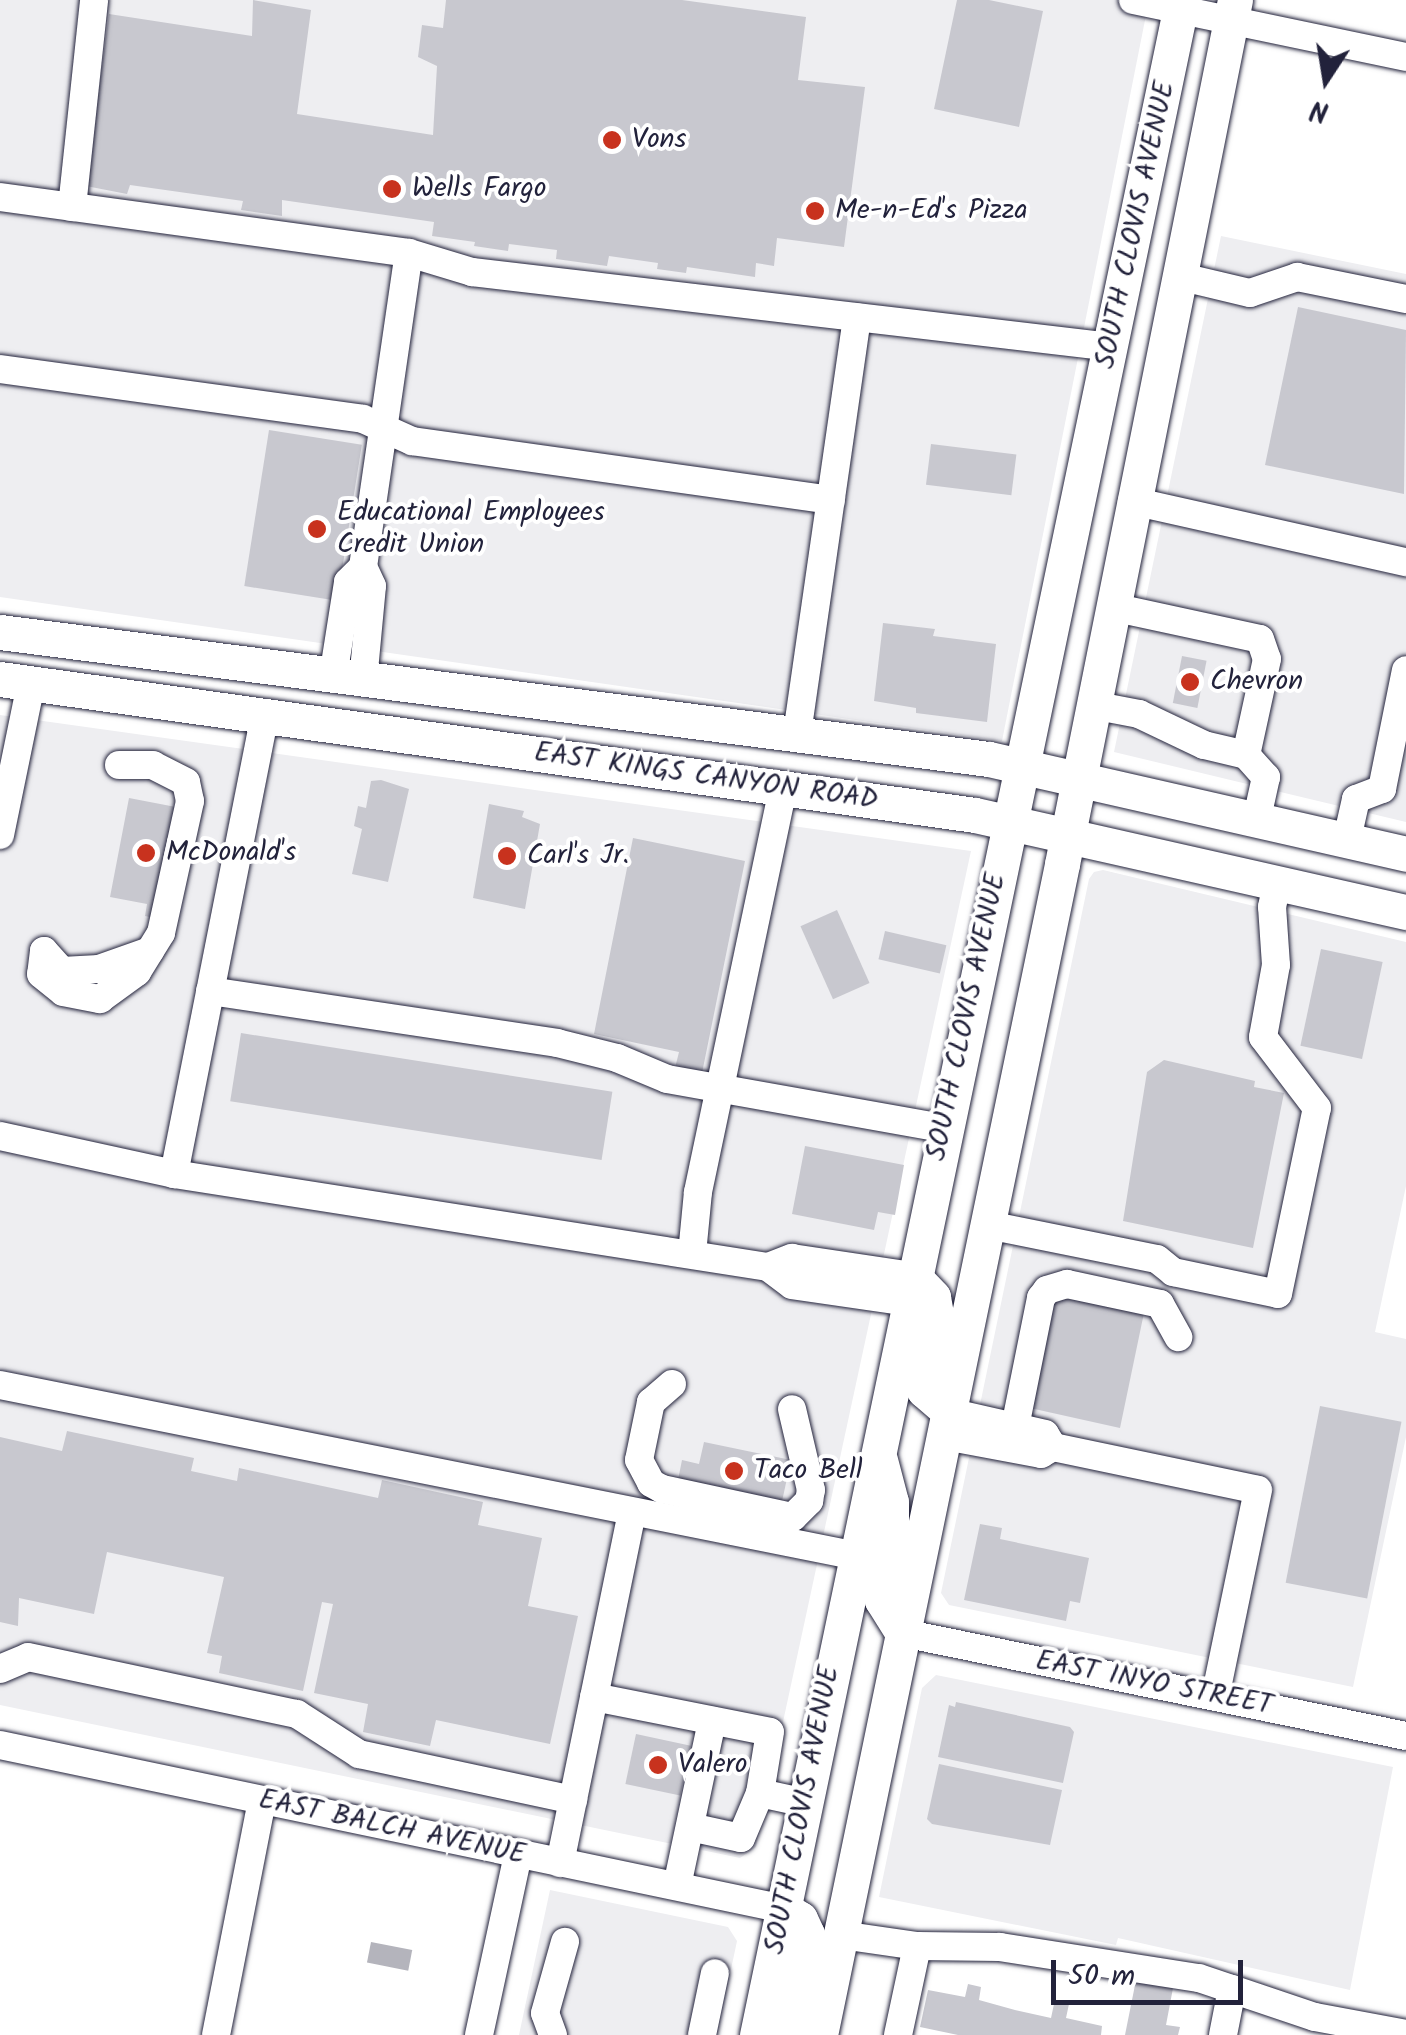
<!DOCTYPE html>
<html>
<head>
<meta charset="utf-8">
<style>
  body { margin:0 }
  #map { position:relative; width:1406px; height:2035px; overflow:hidden; background:#fff; font-family:Kalam,sans-serif }
  div>[style] { position:absolute }
  [style*='--x'] { left:calc(var(--x)*1px); top:calc(var(--y)*1px); width:calc(var(--w)*1px); rotate:calc(var(--a)*1deg) }
  .built>* { inset:0; background:#eeeef1 }
  .water>* { inset:0; background:#b4b4bc; transform-origin:0 0 }
  .building>* { inset:0; background:#c8c8cf; transform-origin:0 0 }
  .roads { filter:drop-shadow(0 0 2px #22223b) drop-shadow(0 0 2px #22223b) }
  .minor>* { height:28px; margin:-14px; padding:0 14px; transform-origin:14px; border-radius:14px; background:#fff }
  .major>* { height:35px; margin:-17.5px; padding:0 17.5px; transform-origin:17.5px; border-radius:17.5px; background:#fff }
  .dots>* { width:28px; height:28px; translate:-50% -50%; box-sizing:border-box; border:5px solid #fff; border-radius:50% }
  span { translate:-50% -50%; white-space:nowrap; text-align:center; line-height:1.15; -webkit-text-stroke:8px #fff; paint-order:stroke }
  .poi-label { font-size:28px; color:#22223b }
  .left { translate:0 -50%; text-align:left }
  .street-label { font-size:28px; color:#22223b }
  .north { position:absolute; left:1276px; top:30px; width:100px; height:100px; -webkit-text-stroke:8px #fff; paint-order:stroke; rotate:192deg; font-size:28px; font-weight:700; line-height:40px; text-align:center; color:#22223b }
  .north::after { content:''; display:block; margin:auto; width:35px; height:45px; background:#22223b; clip-path:polygon(50% 0,100% 100%,50% 72%,0 100%) }
  .scale { position:absolute; left:1051px; top:1960px; width:192px; height:45px; box-sizing:border-box; border:5px solid #22223b; border-top:0; padding-left:12px; font-size:30px; line-height:35px; white-space:nowrap; color:#22223b; -webkit-text-stroke:8px #fff; paint-order:stroke }
</style>
</head>
<body>
<div id="map">
  <div class="built">
    <div style="clip-path:polygon(0 0,1149px 0,1002px 741px,0 597px)"></div>
    <div style="clip-path:polygon(1221px 236px,1406px 274px,1406px 822px,1114px 752px)"></div>
    <div style="clip-path:polygon(0 715px,971px 851px,756px 1847px,740px 1858px,0 1705px)"></div>
    <div style="clip-path:polygon(1103px 870px,1406px 942px,1406px 1186px,1375px 1332px,1406px 1339px,1406px 1437px,1353px 1687px,949px 1605px,941px 1593px,1089px 879px,1094px 872px)"></div>
    <div style="clip-path:polygon(936px 1675px,1393px 1767px,1350px 1990px,1118px 1938px,1116px 1945px,879px 1897px,922px 1688px)"></div>
    <div style="clip-path:polygon(550px 1890px,728px 1927px,737px 1941px,717px 2035px,519px 2035px)"></div>
  </div>
  <div class="water">
    <div style="left:371px;top:1942px;width:42px;height:21px;rotate:11deg"></div>
  </div>
  <div class="building">
    <div style="clip-path:polygon(253px 0,311px 10px,297px 114px,433px 135px,437px 66px,418px 57px,422px 25px,443px 28px,446px 0,682px 0,806px 17px,798px 80px,865px 87px,844px 247px,777px 238px,774px 266px,756px 263px,755px 277px,687px 267px,686px 273px,657px 269px,658px 263px,609px 256px,607px 266px,556px 259px,557px 250px,509px 244px,508px 251px,474px 246px,475px 242px,432px 236px,434px 222px,282px 200px,282px 216px,241px 210px,243px 201px,130px 185px,127px 194px,86px 186px,109px 14px,252px 36px)"></div>
    <div style="clip-path:polygon(957px 0,989px 0,1043px 11px,1019px 127px,934px 109px)"></div>
    <div style="clip-path:polygon(1298px 307px,1406px 330px,1404px 494px,1265px 465px)"></div>
    <div style="left:269px;top:430px;width:94px;height:158px;rotate:9deg"></div>
    <div style="left:931px;top:444px;width:86px;height:41px;rotate:7deg"></div>
    <div style="clip-path:polygon(883px 623px,935px 629px,933px 636px,996px 644px,987px 722px,916px 713px,916px 708px,874px 701px)"></div>
    <div style="left:1182px;top:656px;width:25px;height:48px;rotate:11deg"></div>
    <div style="clip-path:polygon(381px 780px,409px 789px,388px 882px,352px 874px,362px 829px,354px 826px,358px 806px,366px 808px,371px 781px)"></div>
    <div style="clip-path:polygon(129px 798px,181px 808px,160px 919px,145px 916px,147px 904px,110px 897px)"></div>
    <div style="clip-path:polygon(489px 804px,524px 811px,522px 817px,540px 824px,525px 909px,473px 898px)"></div>
    <div style="clip-path:polygon(633px 838px,745px 861px,702px 1073px,675px 1068px,679px 1052px,594px 1034px)"></div>
    <div style="left:837px;top:910px;width:80px;height:40px;rotate:66deg"></div>
    <div style="left:885px;top:931px;width:63px;height:29px;rotate:13deg"></div>
    <div style="left:1321px;top:949px;width:63px;height:99px;rotate:12deg"></div>
    <div style="left:241px;top:1033px;width:376px;height:69px;rotate:9deg"></div>
    <div style="clip-path:polygon(1164px 1060px,1255px 1081px,1254px 1087px,1284px 1093px,1253px 1248px,1123px 1221px,1147px 1072px)"></div>
    <div style="clip-path:polygon(805px 1146px,904px 1165px,895px 1215px,878px 1212px,874px 1230px,792px 1214px)"></div>
    <div style="clip-path:polygon(1065px 1293px,1145px 1308px,1120px 1428px,1030px 1408px,1046px 1303px)"></div>
    <div style="left:1320px;top:1406px;width:83px;height:180px;rotate:11deg"></div>
    <div style="clip-path:polygon(67px 1431px,194px 1458px,191px 1471px,237px 1481px,239px 1468px,378px 1498px,382px 1480px,483px 1502px,478px 1525px,542px 1538px,528px 1606px,578px 1616px,550px 1744px,436px 1720px,430px 1746px,363px 1732px,368px 1704px,314px 1693px,333px 1604px,322px 1602px,303px 1691px,219px 1673px,222px 1656px,207px 1653px,224px 1577px,107px 1552px,94px 1614px,19px 1598px,18px 1626px,0 1622px,0 1437px,62px 1451px)"></div>
    <div style="clip-path:polygon(704px 1442px,791px 1460px,781px 1506px,678px 1480px,682px 1460px,699px 1464px)"></div>
    <div style="clip-path:polygon(980px 1524px,1002px 1528px,1000px 1539px,1089px 1558px,1080px 1603px,1070px 1601px,1066px 1621px,964px 1600px)"></div>
    <div style="clip-path:polygon(956px 1702px,1070px 1727px,1074px 1732px,1063px 1783px,938px 1757px,949px 1705px,955px 1707px)"></div>
    <div style="left:636px;top:1734px;width:56px;height:51px;rotate:12deg"></div>
    <div style="clip-path:polygon(939px 1764px,1062px 1790px,1050px 1845px,932px 1824px,927px 1819px)"></div>
    <div style="clip-path:polygon(1136px 1980px,1173px 1988px,1166px 2025px,1180px 2027px,1178px 2035px,1125px 2035px)"></div>
    <div style="clip-path:polygon(968px 1984px,981px 1987px,979px 2000px,1015px 2010px,1051px 2018px,1054px 2004px,1069px 2004px,1066px 2018px,1102px 2026px,1101px 2035px,958px 2035px,920px 2027px,928px 1990px,965px 1997px)"></div>
  </div>
  <div class="roads">
    <div class="minor">
      <div style="--x:1133;--y:0;--w:279;--a:11.8"></div>
      <div style="--x:0;--y:197;--w:413;--a:7.8"></div>
      <div style="--x:409;--y:253;--w:66;--a:16.8"></div>
      <div style="--x:472;--y:272;--w:643;--a:6.69"></div>
      <div style="--x:72;--y:207;--w:208;--a:-83.9"></div>
      <div style="--x:1178;--y:276;--w:74;--a:13.3"></div>
      <div style="--x:1250;--y:293;--w:50;--a:-18.8"></div>
      <div style="--x:1297;--y:277;--w:111;--a:11.4"></div>
      <div style="--x:0;--y:369;--w:366;--a:7.8"></div>
      <div style="--x:363;--y:419;--w:54;--a:24.2"></div>
      <div style="--x:412;--y:441;--w:423;--a:8"></div>
      <div style="--x:1132;--y:501;--w:281;--a:12.6"></div>
      <div style="--x:1112;--y:607;--w:151;--a:12.2"></div>
      <div style="--x:1260;--y:639;--w:21;--a:71"></div>
      <div style="--x:1267;--y:659;--w:98;--a:102.3"></div>
      <div style="--x:1246;--y:755;--w:30;--a:48"></div>
      <div style="--x:1266;--y:777;--w:42;--a:102.4"></div>
      <div style="--x:333;--y:677;--w:96;--a:-81"></div>
      <div style="--x:348;--y:582;--w:21;--a:-45"></div>
      <div style="--x:363;--y:681;--w:95;--a:-84.6"></div>
      <div style="--x:372;--y:586;--w:21;--a:-115"></div>
      <div style="--x:363;--y:567;--w:317;--a:-81.7"></div>
      <div style="--x:1092;--y:705;--w:48;--a:10.8"></div>
      <div style="--x:1139;--y:714;--w:72;--a:25.5"></div>
      <div style="--x:1204;--y:745;--w:43;--a:13.4"></div>
      <div style="--x:797;--y:734;--w:421;--a:-81.8"></div>
      <div style="--x:0;--y:835;--w:154;--a:-78.4"></div>
      <div style="--x:1347;--y:839;--w:41;--a:-77.3"></div>
      <div style="--x:1356;--y:799;--w:28;--a:-21"></div>
      <div style="--x:1382;--y:789;--w:121;--a:-78.6"></div>
      <div style="--x:44;--y:951;--w:23;--a:97"></div>
      <div style="--x:41;--y:974;--w:28;--a:39"></div>
      <div style="--x:63;--y:992;--w:38;--a:11"></div>
      <div style="--x:100;--y:999;--w:46;--a:-36.1"></div>
      <div style="--x:137;--y:972;--w:46;--a:-58.4"></div>
      <div style="--x:161;--y:933;--w:135;--a:-77.6"></div>
      <div style="--x:190;--y:801;--w:19;--a:-102"></div>
      <div style="--x:186;--y:782;--w:37;--a:-153"></div>
      <div style="--x:153;--y:765;--w:34;--a:180"></div>
      <div style="--x:44;--y:951;--w:27;--a:48"></div>
      <div style="--x:62;--y:971;--w:37;--a:-3"></div>
      <div style="--x:99;--y:969;--w:54;--a:-19.4"></div>
      <div style="--x:210;--y:991;--w:351;--a:8.5"></div>
      <div style="--x:557;--y:1043;--w:62;--a:14"></div>
      <div style="--x:617;--y:1058;--w:54;--a:22.8"></div>
      <div style="--x:667;--y:1079;--w:280;--a:10.1"></div>
      <div style="--x:0;--y:1136;--w:178;--a:12.3"></div>
      <div style="--x:174;--y:1174;--w:601;--a:8.9"></div>
      <div style="--x:174;--y:1174;--w:467;--a:-78.8"></div>
      <div style="--x:988;--y:1225;--w:172;--a:11.4"></div>
      <div style="--x:1157;--y:1259;--w:21;--a:39"></div>
      <div style="--x:1173;--y:1272;--w:107;--a:11.8"></div>
      <div style="--x:1278;--y:1294;--w:190;--a:-78.2"></div>
      <div style="--x:1317;--y:1108;--w:89;--a:-127.3"></div>
      <div style="--x:1263;--y:1037;--w:73;--a:-79.8"></div>
      <div style="--x:1276;--y:965;--w:58;--a:-93.9"></div>
      <div style="--x:1272;--y:907;--w:25;--a:-78"></div>
      <div style="--x:692;--y:1254;--w:62;--a:-84.5"></div>
      <div style="--x:698;--y:1192;--w:414;--a:-78.1"></div>
      <div style="--x:908;--y:1302;--w:117;--a:-171.7"></div>
      <div style="--x:792;--y:1285;--w:30;--a:-143"></div>
      <div style="--x:768;--y:1267;--w:26;--a:-21"></div>
      <div style="--x:792;--y:1258;--w:122;--a:8.5"></div>
      <div style="--x:672;--y:1384;--w:28;--a:139"></div>
      <div style="--x:651;--y:1402;--w:59;--a:101.7"></div>
      <div style="--x:639;--y:1460;--w:26;--a:62"></div>
      <div style="--x:651;--y:1483;--w:13;--a:29"></div>
      <div style="--x:662;--y:1489;--w:134;--a:12.1"></div>
      <div style="--x:793;--y:1517;--w:23;--a:-45"></div>
      <div style="--x:809;--y:1501;--w:11;--a:-80"></div>
      <div style="--x:811;--y:1490;--w:83;--a:-103.2"></div>
      <div style="--x:0;--y:1385;--w:874;--a:11.28"></div>
      <div style="--x:1015;--y:1427;--w:132;--a:-78.6"></div>
      <div style="--x:1041;--y:1298;--w:10;--a:-53"></div>
      <div style="--x:1047;--y:1290;--w:21;--a:-17"></div>
      <div style="--x:1067;--y:1284;--w:95;--a:12.1"></div>
      <div style="--x:1160;--y:1304;--w:38;--a:61"></div>
      <div style="--x:945;--y:1436;--w:98;--a:10.6"></div>
      <div style="--x:1041;--y:1454;--w:14;--a:-30"></div>
      <div style="--x:1053;--y:1447;--w:15;--a:-122"></div>
      <div style="--x:1045;--y:1434;--w:98;--a:-167.1"></div>
      <div style="--x:1053;--y:1447;--w:209;--a:11.8"></div>
      <div style="--x:1258;--y:1490;--w:211;--a:101.7"></div>
      <div style="--x:903;--y:1633;--w:513;--a:11.57"></div>
      <div style="--x:0;--y:1669;--w:30;--a:-23"></div>
      <div style="--x:28;--y:1657;--w:275;--a:12"></div>
      <div style="--x:297;--y:1714;--w:74;--a:32.8"></div>
      <div style="--x:359;--y:1754;--w:219;--a:12.1"></div>
      <div style="--x:594;--y:1697;--w:179;--a:11.2"></div>
      <div style="--x:770;--y:1732;--w:62;--a:99.3"></div>
      <div style="--x:760;--y:1793;--w:47;--a:12.3"></div>
      <div style="--x:0;--y:1745;--w:801;--a:11.81"></div>
      <div style="--x:690;--y:1827;--w:52;--a:12.2"></div>
      <div style="--x:741;--y:1838;--w:49;--a:-67.1"></div>
      <div style="--x:560;--y:1863;--w:358;--a:-78.4"></div>
      <div style="--x:677;--y:1886;--w:169;--a:-78"></div>
      <div style="--x:841;--y:1935;--w:77;--a:8.2"></div>
      <div style="--x:216;--y:2035;--w:238;--a:-78.9"></div>
      <div style="--x:479;--y:2035;--w:185;--a:-77.8"></div>
      <div style="--x:553;--y:2035;--w:23;--a:-110"></div>
      <div style="--x:545;--y:2013;--w:74;--a:-74.3"></div>
      <div style="--x:702;--y:2035;--w:63;--a:-78.2"></div>
      <div style="--x:898;--y:2035;--w:91;--a:-77.9"></div>
      <div style="--x:917;--y:1946;--w:83;--a:0.7"></div>
      <div style="--x:1000;--y:1947;--w:201;--a:8.9"></div>
      <div style="--x:1199;--y:1978;--w:122;--a:18.6"></div>
      <div style="--x:1315;--y:2017;--w:93;--a:10.6"></div>
      <div style="--x:1223;--y:2035;--w:47;--a:-78.9"></div>
    </div>
    <div class="major">
      <div style="--x:0;--y:632;--w:997;--a:7.32"></div>
      <div style="--x:989;--y:759;--w:428;--a:12.8"></div>
      <div style="--x:0;--y:679;--w:984;--a:7.94"></div>
      <div style="--x:975;--y:815;--w:442;--a:12.7"></div>
      <div style="--x:913;--y:1276;--w:29;--a:46"></div>
      <div style="--x:933;--y:1297;--w:17;--a:80"></div>
      <div style="--x:936;--y:1314;--w:77;--a:99"></div>
      <div style="--x:924;--y:1390;--w:33;--a:41"></div>
      <div style="--x:880;--y:1460;--w:43;--a:75.3"></div>
      <div style="--x:891;--y:1502;--w:26;--a:90"></div>
      <div style="--x:891;--y:1528;--w:55;--a:101.5"></div>
      <div style="--x:880;--y:1582;--w:18;--a:84"></div>
      <div style="--x:882;--y:1600;--w:39;--a:58"></div>
      <div style="--x:784;--y:1909;--w:19;--a:32"></div>
      <div style="--x:800;--y:1919;--w:17;--a:65"></div>
      <div style="--x:807;--y:1934;--w:103;--a:100.1"></div>
      <div style="--x:757;--y:2035;--w:2079;--a:-78.2"></div>
      <div style="--x:820;--y:2035;--w:1196;--a:-78.32"></div>
      <div style="--x:1062;--y:864;--w:881;--a:-78.68"></div>
    </div>
  </div>
  <div class="dots">
    <div style="left:612px;top:140px;background:#c8321e"></div>
    <div style="left:392px;top:189px;background:#c8321e"></div>
    <div style="left:815px;top:211px;background:#c8321e"></div>
    <div style="left:317px;top:529px;background:#c8321e"></div>
    <div style="left:1190px;top:682px;background:#c8321e"></div>
    <div style="left:146px;top:853px;background:#c8321e"></div>
    <div style="left:507px;top:856px;background:#c8321e"></div>
    <div style="left:734px;top:1471px;background:#c8321e"></div>
    <div style="left:658px;top:1765px;background:#c8321e"></div>
  </div>
  <div class="poi-label">
    <span class="left" style="left:632px;top:140px">Vons</span>
    <span class="left" style="left:412px;top:189px">Wells Fargo</span>
    <span class="left" style="left:835px;top:211px">Me-n-Ed's Pizza</span>
    <span class="left" style="left:337px;top:529px">Educational Employees<br>Credit Union</span>
    <span class="left" style="left:1210px;top:682px">Chevron</span>
    <span class="left" style="left:166px;top:853px">McDonald's</span>
    <span class="left" style="left:527px;top:856px">Carl's Jr.</span>
    <span class="left" style="left:754px;top:1471px">Taco Bell</span>
    <span class="left" style="left:678px;top:1765px">Valero</span>
  </div>
  <div class="street-label">
    <span style="left:1136px;top:225px;rotate:-78deg">SOUTH CLOVIS AVENUE</span>
    <span style="left:706px;top:777px;rotate:8deg">EAST KINGS CANYON ROAD</span>
    <span style="left:967px;top:1017px;rotate:-78deg">SOUTH CLOVIS AVENUE</span>
    <span style="left:1154px;top:1684px;rotate:11deg">EAST INYO STREET</span>
    <span style="left:803px;top:1810px;rotate:-79deg">SOUTH CLOVIS AVENUE</span>
    <span style="left:392px;top:1828px;rotate:12deg">EAST BALCH AVENUE</span>
  </div>
  <div class="north">N</div>
  <div class="scale">50 m</div>
</div>
</body>
</html>
